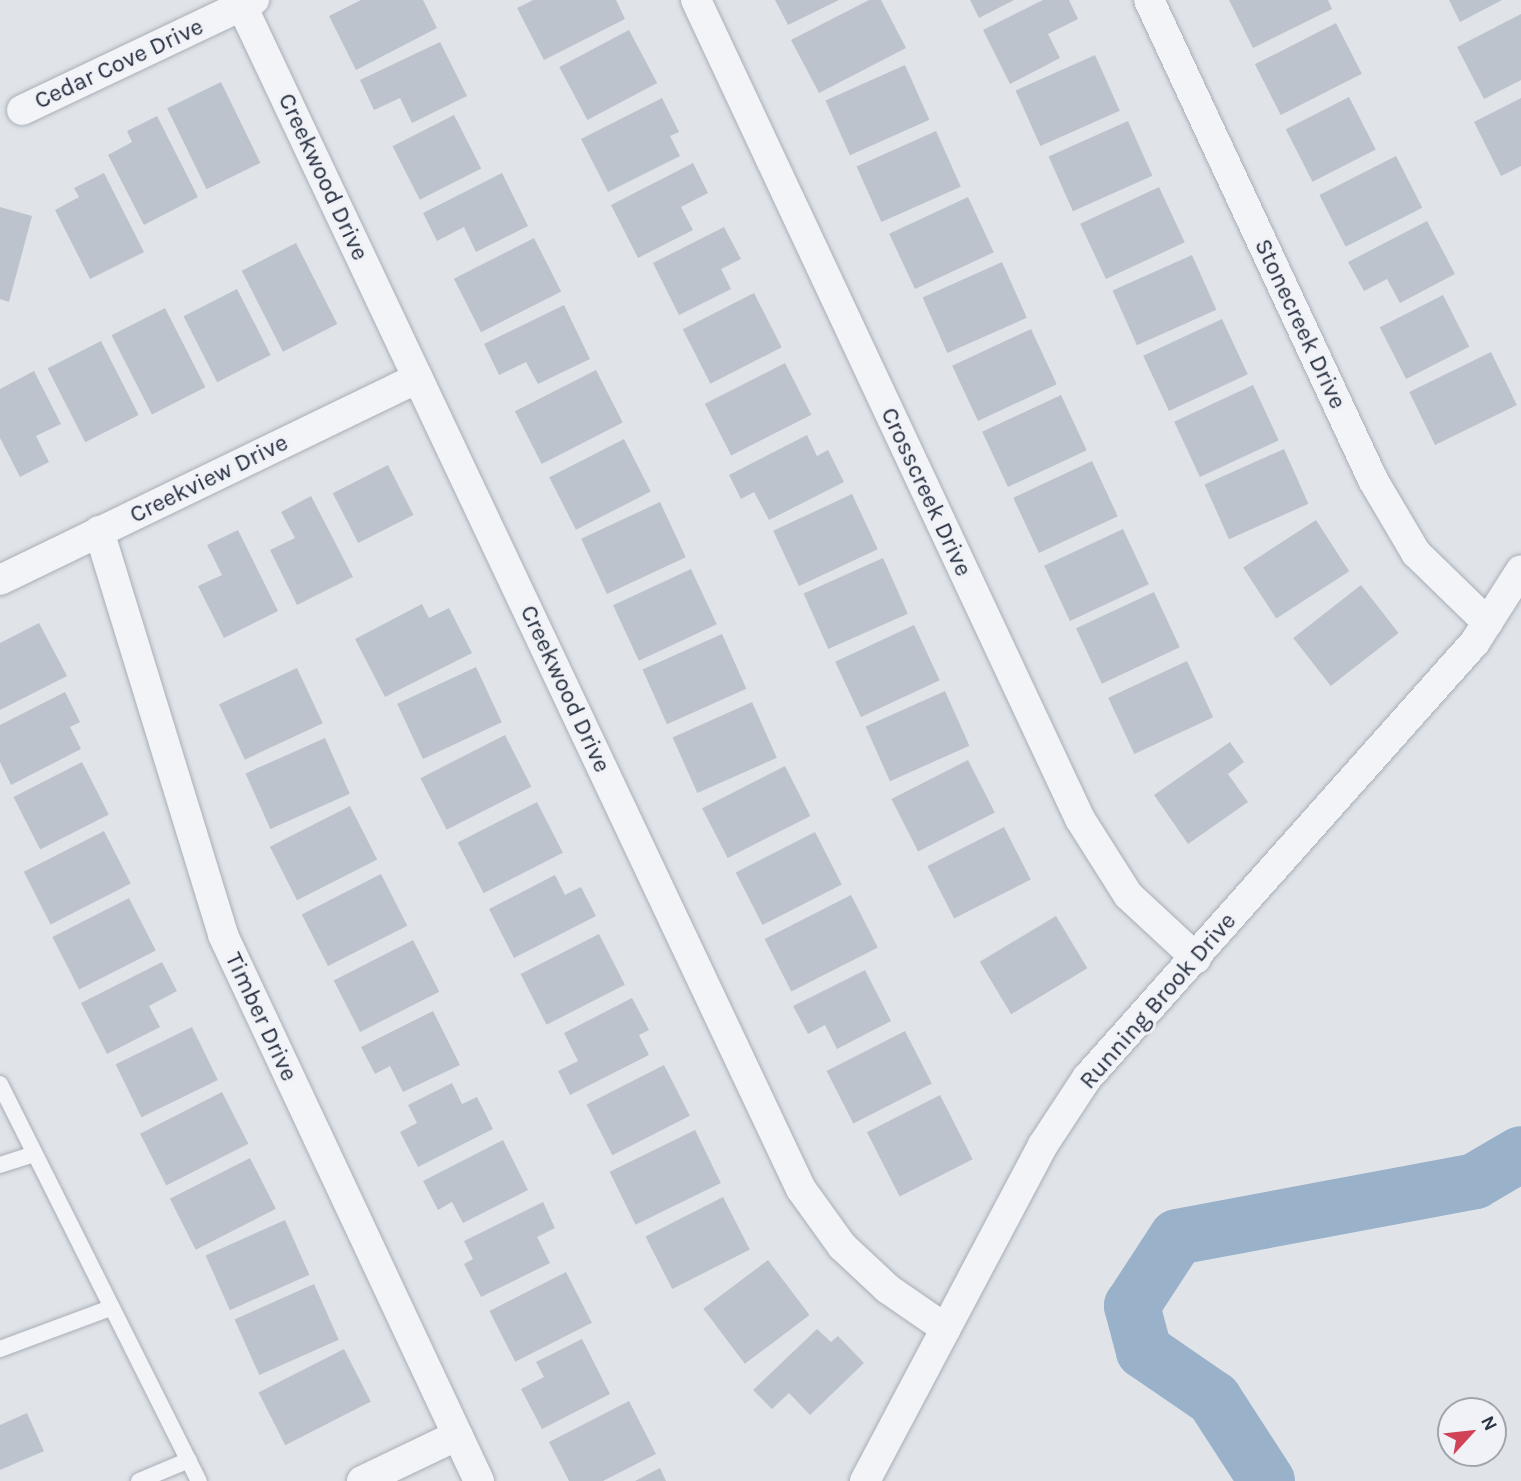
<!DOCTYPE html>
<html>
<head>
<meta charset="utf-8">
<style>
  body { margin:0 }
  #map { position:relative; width:1521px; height:1481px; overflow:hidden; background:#e0e4e9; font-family:Karla,sans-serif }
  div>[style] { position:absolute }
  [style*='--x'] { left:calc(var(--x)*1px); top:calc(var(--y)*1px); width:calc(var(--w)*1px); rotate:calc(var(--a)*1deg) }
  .river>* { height:56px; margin:-28px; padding:0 28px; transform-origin:28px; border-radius:28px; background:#9ab1ca }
  .building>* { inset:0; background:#bdc3cc; transform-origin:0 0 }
  .roads { filter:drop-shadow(0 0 2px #a9aeb7) drop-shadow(0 0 2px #a9aeb7) }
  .service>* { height:16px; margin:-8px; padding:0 8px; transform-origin:8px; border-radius:8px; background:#f3f4f7 }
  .minor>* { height:30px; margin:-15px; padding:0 15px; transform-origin:15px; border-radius:15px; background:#f3f4f7 }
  span { translate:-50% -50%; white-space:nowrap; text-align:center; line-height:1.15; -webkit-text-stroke:6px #f0f2f7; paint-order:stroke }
  .street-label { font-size:24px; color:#283141 }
  .north { position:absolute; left:1437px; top:1397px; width:70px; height:70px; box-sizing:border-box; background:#f0f2f7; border:2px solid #a0a5ae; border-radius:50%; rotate:63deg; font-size:19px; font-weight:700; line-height:28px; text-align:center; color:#283141 }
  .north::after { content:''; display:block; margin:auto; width:24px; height:32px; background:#d14256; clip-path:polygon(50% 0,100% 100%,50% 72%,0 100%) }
</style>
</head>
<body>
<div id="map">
  <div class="river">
    <div style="--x:1267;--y:1481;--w:98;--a:-122.9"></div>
    <div style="--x:1214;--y:1399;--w:85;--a:-145.6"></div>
    <div style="--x:1144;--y:1351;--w:47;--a:-104.9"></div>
    <div style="--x:1132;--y:1306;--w:82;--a:-56.9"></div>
    <div style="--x:1177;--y:1237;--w:303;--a:-10.6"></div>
    <div style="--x:1475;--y:1181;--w:53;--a:-30.4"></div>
  </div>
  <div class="building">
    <div style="clip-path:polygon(361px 0,423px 0,437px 28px,356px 70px,329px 16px)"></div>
    <div style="clip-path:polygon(533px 0,616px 0,625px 19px,544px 60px,517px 8px)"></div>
    <div style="clip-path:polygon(775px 0,839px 0,788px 25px)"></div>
    <div style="clip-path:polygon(869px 0,881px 0,906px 48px,819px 93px,791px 40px)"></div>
    <div style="clip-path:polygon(970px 0,1014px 0,979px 18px)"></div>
    <div style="clip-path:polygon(1043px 0,1069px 0,1078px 19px,1048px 34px,1060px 58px,1010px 84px,983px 30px)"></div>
    <div style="clip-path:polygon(1229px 0,1328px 0,1332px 9px,1253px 48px)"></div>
    <div style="clip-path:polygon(1449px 0,1502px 0,1460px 22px)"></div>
    <div style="clip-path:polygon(1521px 14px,1521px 80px,1484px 99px,1457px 47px)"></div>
    <div style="left:1336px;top:23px;width:57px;height:91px;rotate:63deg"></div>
    <div style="left:629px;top:30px;width:60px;height:79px;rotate:62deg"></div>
    <div style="clip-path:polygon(440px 42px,467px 96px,412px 123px,400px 98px,374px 110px,360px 80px)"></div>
    <div style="left:1095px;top:55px;width:61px;height:87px;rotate:66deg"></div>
    <div style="left:905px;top:65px;width:60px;height:87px;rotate:66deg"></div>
    <div style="left:221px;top:82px;width:90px;height:60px;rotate:64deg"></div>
    <div style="left:1349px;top:97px;width:59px;height:71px;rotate:63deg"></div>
    <div style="clip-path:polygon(662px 98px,679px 132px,670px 136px,680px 156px,608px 192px,581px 139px)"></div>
    <div style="clip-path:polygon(1521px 98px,1521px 166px,1501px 176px,1474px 122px)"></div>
    <div style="left:454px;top:115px;width:60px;height:69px;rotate:63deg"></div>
    <div style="clip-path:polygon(157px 116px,198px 197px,144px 225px,108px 155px,132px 142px,127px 131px)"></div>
    <div style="left:1128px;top:121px;width:60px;height:87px;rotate:66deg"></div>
    <div style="left:936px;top:131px;width:61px;height:87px;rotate:66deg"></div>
    <div style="left:1396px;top:156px;width:58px;height:86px;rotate:63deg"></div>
    <div style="clip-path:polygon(693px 163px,708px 193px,681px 207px,693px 230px,638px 258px,611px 205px)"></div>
    <div style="clip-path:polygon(104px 173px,144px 252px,90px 279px,55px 210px,79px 197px,74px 188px)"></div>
    <div style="clip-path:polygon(502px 173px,528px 226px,476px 252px,464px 227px,437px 241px,423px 213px)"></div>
    <div style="left:1159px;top:187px;width:61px;height:87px;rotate:65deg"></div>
    <div style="left:968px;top:197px;width:61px;height:87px;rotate:65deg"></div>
    <div style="clip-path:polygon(0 207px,32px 216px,9px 302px,0 299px)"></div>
    <div style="clip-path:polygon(1427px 221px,1455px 274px,1400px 303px,1387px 279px,1364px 291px,1348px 262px)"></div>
    <div style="clip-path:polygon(724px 227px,741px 259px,721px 269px,731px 289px,679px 315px,653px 263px)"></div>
    <div style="left:534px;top:238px;width:60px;height:90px;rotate:63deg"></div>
    <div style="left:296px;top:243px;width:91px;height:61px;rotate:63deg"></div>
    <div style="left:1192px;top:255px;width:60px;height:87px;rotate:66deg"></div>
    <div style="left:1002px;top:262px;width:61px;height:87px;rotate:66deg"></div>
    <div style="left:237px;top:289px;width:74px;height:60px;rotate:63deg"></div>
    <div style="left:754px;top:293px;width:61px;height:80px;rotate:63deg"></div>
    <div style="left:1443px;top:295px;width:58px;height:71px;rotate:63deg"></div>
    <div style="clip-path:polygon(564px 305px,590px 359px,538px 384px,526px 362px,499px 375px,484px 344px)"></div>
    <div style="left:165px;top:308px;width:89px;height:60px;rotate:63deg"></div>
    <div style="left:1222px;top:319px;width:61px;height:87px;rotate:65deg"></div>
    <div style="left:1031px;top:329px;width:61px;height:87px;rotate:65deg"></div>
    <div style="left:101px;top:341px;width:83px;height:60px;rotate:63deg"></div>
    <div style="left:1491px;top:352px;width:59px;height:91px;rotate:64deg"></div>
    <div style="left:785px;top:363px;width:58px;height:90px;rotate:63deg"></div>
    <div style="left:596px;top:370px;width:59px;height:91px;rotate:63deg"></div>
    <div style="clip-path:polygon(34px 371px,61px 424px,36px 436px,49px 462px,20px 477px,0 438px,0 389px)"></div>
    <div style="left:1253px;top:385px;width:61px;height:87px;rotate:65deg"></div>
    <div style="left:1061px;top:395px;width:61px;height:87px;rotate:65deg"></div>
    <div style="clip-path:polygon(807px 435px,817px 456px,828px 450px,844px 482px,769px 520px,754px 492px,741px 499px,729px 475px)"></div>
    <div style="left:624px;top:439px;width:59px;height:84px;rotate:63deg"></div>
    <div style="left:1284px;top:449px;width:60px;height:87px;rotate:66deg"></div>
    <div style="left:1092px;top:461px;width:61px;height:87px;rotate:65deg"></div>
    <div style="left:388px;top:465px;width:56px;height:62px;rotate:63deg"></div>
    <div style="left:852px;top:494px;width:61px;height:87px;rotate:65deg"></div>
    <div style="clip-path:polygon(311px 496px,353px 577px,297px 605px,270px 550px,295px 538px,281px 512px)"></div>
    <div style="left:660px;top:502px;width:61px;height:87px;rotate:65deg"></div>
    <div style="left:1316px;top:520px;width:61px;height:87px;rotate:57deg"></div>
    <div style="left:1123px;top:529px;width:61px;height:87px;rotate:65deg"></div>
    <div style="clip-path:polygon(238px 530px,278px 611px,224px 638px,198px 586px,222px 575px,207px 545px)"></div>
    <div style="left:883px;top:558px;width:61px;height:87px;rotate:66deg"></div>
    <div style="left:691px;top:569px;width:61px;height:86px;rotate:65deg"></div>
    <div style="left:1361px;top:585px;width:61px;height:86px;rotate:52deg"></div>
    <div style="left:1154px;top:592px;width:61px;height:86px;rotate:65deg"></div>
    <div style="clip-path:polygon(422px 604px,429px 618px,449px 608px,472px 653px,385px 697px,355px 639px)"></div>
    <div style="clip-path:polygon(39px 623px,67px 676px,0 710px,0 643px)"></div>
    <div style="left:914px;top:625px;width:61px;height:87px;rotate:65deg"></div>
    <div style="left:722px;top:634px;width:60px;height:87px;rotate:66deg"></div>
    <div style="left:1187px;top:661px;width:62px;height:87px;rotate:65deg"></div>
    <div style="left:476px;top:667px;width:61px;height:87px;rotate:65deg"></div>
    <div style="left:297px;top:668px;width:61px;height:86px;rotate:65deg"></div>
    <div style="left:945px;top:691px;width:60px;height:87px;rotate:66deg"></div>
    <div style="clip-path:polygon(65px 692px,80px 722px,70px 727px,81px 749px,11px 785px,0 762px,0 725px)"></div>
    <div style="left:752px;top:702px;width:61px;height:87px;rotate:66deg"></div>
    <div style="left:505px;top:735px;width:58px;height:95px;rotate:63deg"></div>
    <div style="left:325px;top:738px;width:61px;height:87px;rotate:66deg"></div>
    <div style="clip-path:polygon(1230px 742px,1244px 762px,1228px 774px,1248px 802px,1188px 844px,1154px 795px)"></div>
    <div style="left:968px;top:760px;width:59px;height:86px;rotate:63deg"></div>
    <div style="left:82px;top:762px;width:59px;height:77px;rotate:63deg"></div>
    <div style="left:785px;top:766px;width:56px;height:93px;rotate:63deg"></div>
    <div style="left:537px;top:802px;width:57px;height:89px;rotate:63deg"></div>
    <div style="left:350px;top:806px;width:60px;height:90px;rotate:63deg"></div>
    <div style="left:1004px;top:827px;width:59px;height:86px;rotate:63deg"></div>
    <div style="left:104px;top:831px;width:59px;height:90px;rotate:63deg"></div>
    <div style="left:815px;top:832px;width:59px;height:89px;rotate:63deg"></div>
    <div style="left:381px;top:874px;width:58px;height:89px;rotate:63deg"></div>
    <div style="clip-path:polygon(555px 875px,565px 895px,581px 887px,596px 916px,514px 958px,489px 909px)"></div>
    <div style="left:851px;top:895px;width:59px;height:97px;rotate:63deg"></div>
    <div style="left:129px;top:898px;width:59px;height:86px;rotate:63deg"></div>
    <div style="left:1056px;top:916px;width:61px;height:89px;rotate:59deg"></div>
    <div style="left:599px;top:934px;width:57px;height:88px;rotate:63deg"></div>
    <div style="left:413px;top:940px;width:58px;height:89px;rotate:63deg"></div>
    <div style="clip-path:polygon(162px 962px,177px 991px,149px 1006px,160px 1027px,107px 1054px,81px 1003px)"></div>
    <div style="clip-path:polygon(865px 970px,891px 1021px,837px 1049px,825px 1025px,808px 1034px,793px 1006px)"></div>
    <div style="clip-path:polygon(632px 998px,649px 1030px,639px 1035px,649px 1055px,570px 1095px,558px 1071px,578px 1061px,564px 1033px)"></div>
    <div style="clip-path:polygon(433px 1011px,460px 1065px,403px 1092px,390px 1066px,375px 1074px,361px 1047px)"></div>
    <div style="left:192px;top:1027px;width:59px;height:85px;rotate:64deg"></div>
    <div style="left:905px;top:1031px;width:59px;height:88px;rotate:63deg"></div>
    <div style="left:664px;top:1065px;width:57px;height:87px;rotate:63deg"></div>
    <div style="clip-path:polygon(452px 1083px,462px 1104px,477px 1097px,493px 1129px,418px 1167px,400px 1132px,417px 1123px,408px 1105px)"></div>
    <div style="left:222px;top:1092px;width:58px;height:92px;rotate:63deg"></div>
    <div style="left:940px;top:1095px;width:72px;height:82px;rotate:63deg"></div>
    <div style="left:695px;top:1130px;width:59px;height:95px;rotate:64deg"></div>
    <div style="clip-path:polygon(503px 1140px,528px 1190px,463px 1223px,452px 1202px,438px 1210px,423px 1181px)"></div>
    <div style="left:250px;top:1158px;width:57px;height:90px;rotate:63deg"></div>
    <div style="left:723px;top:1197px;width:59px;height:87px;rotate:63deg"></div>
    <div style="clip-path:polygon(543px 1202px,555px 1228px,537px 1237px,550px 1263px,481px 1297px,464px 1264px,473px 1259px,464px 1241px)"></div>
    <div style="left:285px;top:1220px;width:60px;height:87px;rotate:66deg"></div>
    <div style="left:768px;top:1260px;width:69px;height:81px;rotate:53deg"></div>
    <div style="left:566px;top:1272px;width:57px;height:86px;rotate:63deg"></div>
    <div style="left:314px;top:1284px;width:61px;height:87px;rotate:66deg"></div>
    <div style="clip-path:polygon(817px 1329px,831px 1342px,838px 1336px,864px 1363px,810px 1415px,789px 1393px,772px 1409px,753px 1390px)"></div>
    <div style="clip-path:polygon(582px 1339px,610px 1394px,542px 1429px,521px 1389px,544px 1377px,536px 1362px)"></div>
    <div style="left:344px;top:1349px;width:59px;height:96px;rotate:63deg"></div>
    <div style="clip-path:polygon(629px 1401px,656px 1454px,603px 1481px,569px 1481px,549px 1442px)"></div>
    <div style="clip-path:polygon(27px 1413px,44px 1451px,0 1470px,0 1425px)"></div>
    <div style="clip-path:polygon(660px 1468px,666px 1481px,635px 1481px)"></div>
  </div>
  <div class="roads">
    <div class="service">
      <div style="--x:0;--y:1084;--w:444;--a:63.4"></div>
      <div style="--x:0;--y:1165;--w:33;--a:-18"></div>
      <div style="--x:0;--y:1349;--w:117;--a:-20.4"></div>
      <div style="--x:139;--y:1481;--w:54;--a:-22.8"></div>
    </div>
    <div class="minor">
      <div style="--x:696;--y:0;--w:905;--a:64.88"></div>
      <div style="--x:1080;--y:819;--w:90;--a:57.7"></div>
      <div style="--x:1128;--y:895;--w:93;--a:42.8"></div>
      <div style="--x:1149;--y:0;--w:530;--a:64.98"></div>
      <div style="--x:1373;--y:480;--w:85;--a:59.5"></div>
      <div style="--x:1416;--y:553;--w:100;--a:44.2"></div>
      <div style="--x:242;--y:6;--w:1308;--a:64.71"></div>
      <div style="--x:801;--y:1189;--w:70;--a:54.3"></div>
      <div style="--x:842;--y:1246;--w:63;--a:43.1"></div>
      <div style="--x:888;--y:1289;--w:70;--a:34.6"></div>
      <div style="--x:22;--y:110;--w:257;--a:-25.4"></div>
      <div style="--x:99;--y:531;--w:423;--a:72.9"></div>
      <div style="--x:223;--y:935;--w:603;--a:64.88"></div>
      <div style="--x:0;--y:580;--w:464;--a:-25.8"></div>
      <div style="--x:362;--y:1481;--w:106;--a:-25.6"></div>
      <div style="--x:865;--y:1481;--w:380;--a:-62.1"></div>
      <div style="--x:1043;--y:1145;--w:80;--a:-56.7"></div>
      <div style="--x:1087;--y:1078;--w:584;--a:-48.33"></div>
      <div style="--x:1475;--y:642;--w:85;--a:-57.4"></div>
    </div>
  </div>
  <div class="street-label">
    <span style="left:119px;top:64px;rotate:-25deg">Cedar Cove Drive</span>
    <span style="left:323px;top:177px;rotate:65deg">Creekwood Drive</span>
    <span style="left:1300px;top:324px;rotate:65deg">Stonecreek Drive</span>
    <span style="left:209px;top:479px;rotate:-26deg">Creekview Drive</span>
    <span style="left:926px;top:492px;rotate:65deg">Crosscreek Drive</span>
    <span style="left:565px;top:689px;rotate:65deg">Creekwood Drive</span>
    <span style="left:1158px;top:1001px;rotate:-49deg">Running Brook Drive</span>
    <span style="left:261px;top:1017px;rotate:65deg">Timber Drive</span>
  </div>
  <div class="north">N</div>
</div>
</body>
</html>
